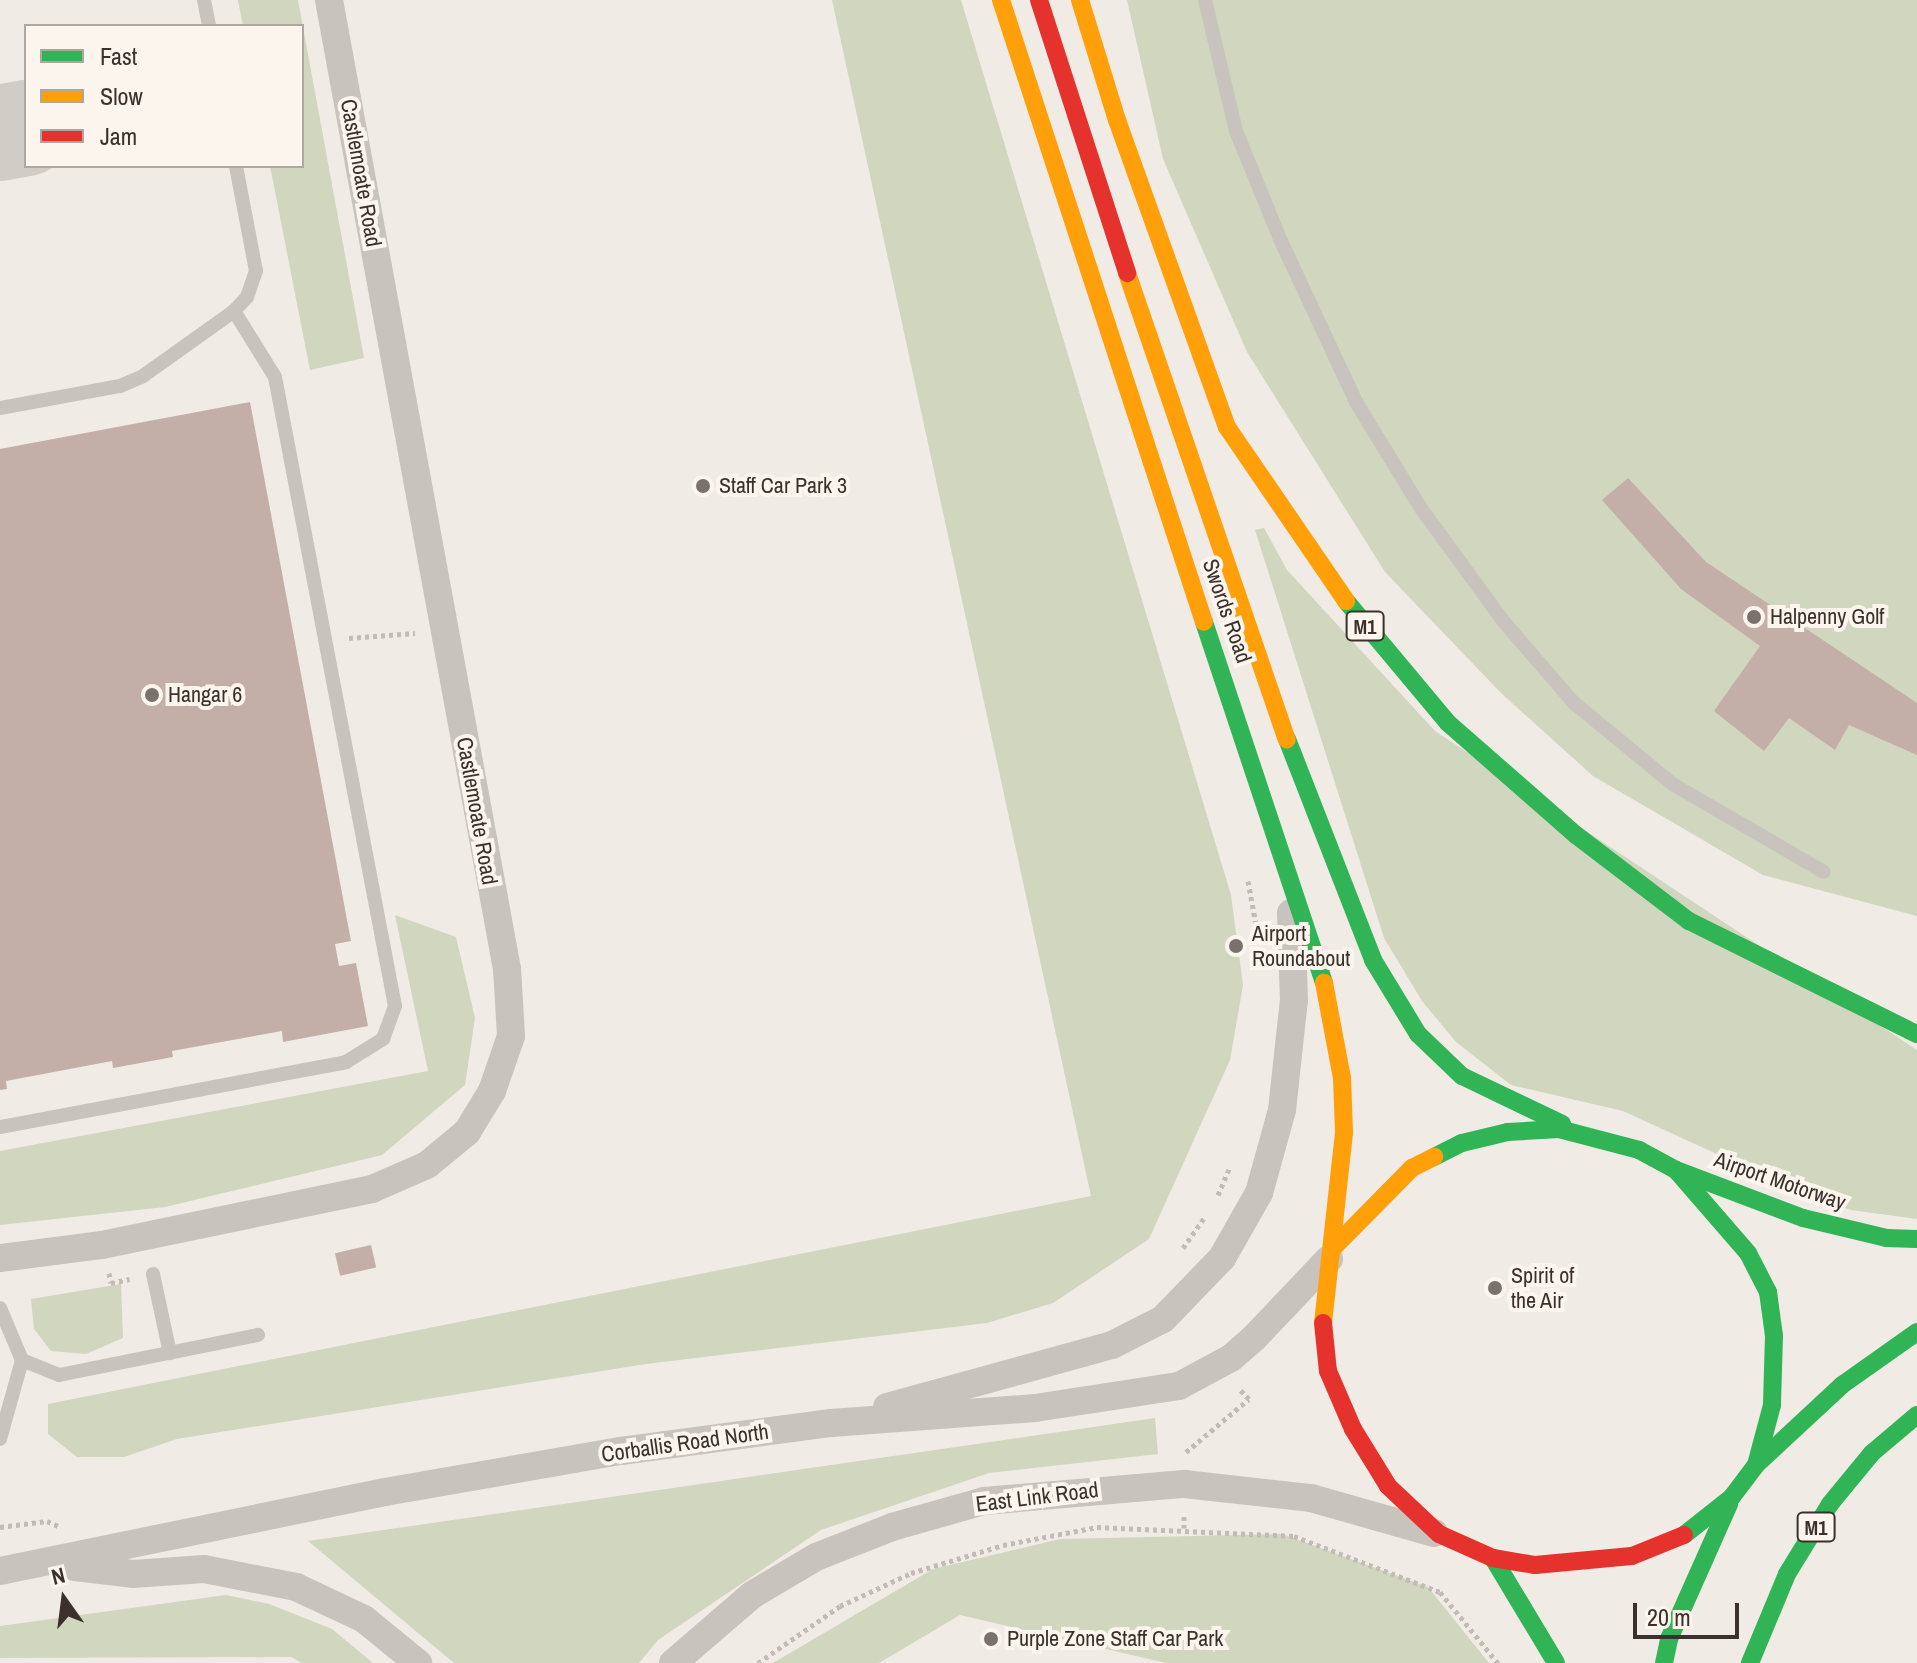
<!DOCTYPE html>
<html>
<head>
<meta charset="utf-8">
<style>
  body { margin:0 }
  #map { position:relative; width:1917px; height:1663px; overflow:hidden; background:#f0ebe5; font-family:"Archivo Narrow",sans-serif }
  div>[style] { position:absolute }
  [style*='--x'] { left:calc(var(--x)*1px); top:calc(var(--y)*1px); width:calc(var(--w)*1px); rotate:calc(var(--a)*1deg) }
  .green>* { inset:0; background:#d1d6bf }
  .taxiway>* { height:96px; margin:-48px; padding:0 48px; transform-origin:48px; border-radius:48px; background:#d0ccc6 }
  .building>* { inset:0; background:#c3afa7; transform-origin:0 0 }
  .path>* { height:5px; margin-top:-2.5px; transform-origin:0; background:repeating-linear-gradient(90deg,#c2bbb6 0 4px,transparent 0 8px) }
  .lane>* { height:14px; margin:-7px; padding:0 7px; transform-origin:7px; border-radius:7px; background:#c9c3be }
  .street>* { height:28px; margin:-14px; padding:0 14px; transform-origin:14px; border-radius:14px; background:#c9c3be }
  .fast>* { height:18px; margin:-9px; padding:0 9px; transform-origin:9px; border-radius:9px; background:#30b455 }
  .slow>* { height:18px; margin:-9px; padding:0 9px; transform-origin:9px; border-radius:9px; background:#ff9f0a }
  .jam>* { height:18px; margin:-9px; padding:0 9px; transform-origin:9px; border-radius:9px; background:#e5322d }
  .dots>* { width:22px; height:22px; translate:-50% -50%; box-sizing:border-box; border:4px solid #fbf5ee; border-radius:50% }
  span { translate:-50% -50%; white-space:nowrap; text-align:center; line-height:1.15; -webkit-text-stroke:8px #fbf5ee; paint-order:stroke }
  .shield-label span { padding:2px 6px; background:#fbf5ee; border:2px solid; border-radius:6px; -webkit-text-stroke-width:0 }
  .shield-label { font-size:20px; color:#3b302b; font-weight:700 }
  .street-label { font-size:22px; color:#3b302b }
  .poi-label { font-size:22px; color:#3b302b }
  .left { translate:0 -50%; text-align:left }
  .legend { position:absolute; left:24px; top:24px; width:280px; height:144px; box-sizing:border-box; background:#fbf5ee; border:2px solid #aea6a0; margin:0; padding:10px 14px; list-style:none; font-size:24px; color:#3b302b }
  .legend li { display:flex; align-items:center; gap:16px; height:40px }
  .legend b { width:40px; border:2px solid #aea6a0 }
  .north { position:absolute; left:24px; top:1559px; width:80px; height:80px; -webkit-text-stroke:6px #fbf5ee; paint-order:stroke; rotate:346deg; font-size:22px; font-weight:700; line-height:32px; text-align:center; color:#3b302b }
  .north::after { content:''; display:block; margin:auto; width:28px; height:36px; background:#3b302b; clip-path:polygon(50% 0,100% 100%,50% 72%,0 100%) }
  .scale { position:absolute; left:1633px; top:1603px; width:106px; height:36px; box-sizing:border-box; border:4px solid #3b302b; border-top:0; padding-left:10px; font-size:24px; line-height:28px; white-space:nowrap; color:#3b302b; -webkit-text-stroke:6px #fbf5ee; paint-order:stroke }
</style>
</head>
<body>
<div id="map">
  <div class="green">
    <div style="clip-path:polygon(238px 0,298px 0,364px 358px,310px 370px,270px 166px,302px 166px,302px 26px,243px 26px)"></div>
    <div style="clip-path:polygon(832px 0,961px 0,1231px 895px,1243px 985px,1230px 1060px,1149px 1239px,1053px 1303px,987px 1323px,646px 1364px,177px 1439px,124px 1457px,77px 1457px,48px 1434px,48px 1404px,1091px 1196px)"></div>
    <div style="clip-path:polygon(1127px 0,1917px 0,1917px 916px,1763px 875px,1593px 776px,1502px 694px,1385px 572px,1247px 352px,1163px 159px)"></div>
    <div style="clip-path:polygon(1264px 528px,1287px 570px,1435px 731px,1917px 1050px,1917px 1219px,1851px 1210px,1804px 1194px,1623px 1111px,1511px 1085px,1456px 1042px,1422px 1001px,1384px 938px,1255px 530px)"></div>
    <div style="clip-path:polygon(395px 915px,456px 937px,475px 1018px,465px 1085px,382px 1155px,165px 1207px,0 1225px,0 1151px,428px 1071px)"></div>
    <div style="clip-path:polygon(121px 1284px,123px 1338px,86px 1354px,51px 1351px,34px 1329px,31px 1299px)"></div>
    <div style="clip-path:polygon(1155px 1418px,1158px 1454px,989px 1473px,821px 1530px,658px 1640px,639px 1663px,454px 1663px,308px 1541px)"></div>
    <div style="clip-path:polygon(1282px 1534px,1428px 1587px,1489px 1663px,1166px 1663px,960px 1615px,879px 1663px,773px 1663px,933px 1569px,1060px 1539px)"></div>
    <div style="clip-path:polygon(226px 1595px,269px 1604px,332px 1629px,373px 1663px,302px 1663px,291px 1657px,0 1658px,0 1626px)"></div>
  </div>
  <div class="taxiway">
    <div style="--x:0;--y:133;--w:26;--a:-11"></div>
  </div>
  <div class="building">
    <div style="clip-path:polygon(250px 402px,351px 941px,335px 944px,339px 966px,356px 963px,368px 1026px,283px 1042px,282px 1031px,172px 1051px,173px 1057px,113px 1068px,112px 1061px,6px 1081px,7px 1089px,0 1090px,0 449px)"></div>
    <div style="clip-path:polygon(1628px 478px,1706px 562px,1917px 703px,1917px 755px,1849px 725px,1835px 750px,1789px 718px,1764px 751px,1714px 711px,1760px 646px,1681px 589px,1602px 500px)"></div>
    <div style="left:371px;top:1245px;width:23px;height:37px;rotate:77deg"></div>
  </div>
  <div class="path">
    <div style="--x:349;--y:638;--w:66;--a:-4.3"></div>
    <div style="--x:1248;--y:881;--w:50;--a:79.6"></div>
    <div style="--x:1218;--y:1195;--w:30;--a:-67"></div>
    <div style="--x:1183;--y:1248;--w:38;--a:-55"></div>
    <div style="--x:109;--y:1273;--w:10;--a:79"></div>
    <div style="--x:111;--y:1283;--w:19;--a:-12"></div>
    <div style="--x:1186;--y:1452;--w:82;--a:-40.1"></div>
    <div style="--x:1249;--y:1399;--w:16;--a:-133"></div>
    <div style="--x:0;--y:1527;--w:47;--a:-7.3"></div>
    <div style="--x:47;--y:1521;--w:12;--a:24"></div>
    <div style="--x:1184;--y:1528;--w:15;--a:-90"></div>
    <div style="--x:758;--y:1663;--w:100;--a:-34.8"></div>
    <div style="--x:840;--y:1606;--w:78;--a:-24.9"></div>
    <div style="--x:911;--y:1573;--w:96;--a:-16.9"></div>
    <div style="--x:1003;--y:1545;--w:96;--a:-10.8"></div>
    <div style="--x:1097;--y:1527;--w:197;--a:2.6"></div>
    <div style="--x:1294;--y:1536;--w:156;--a:21"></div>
    <div style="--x:1440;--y:1592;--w:92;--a:50.8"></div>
  </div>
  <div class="lane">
    <div style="--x:204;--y:0;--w:26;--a:79"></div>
    <div style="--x:1205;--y:0;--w:135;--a:76.7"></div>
    <div style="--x:1236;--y:131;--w:119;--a:67.8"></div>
    <div style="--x:1281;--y:241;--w:178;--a:65"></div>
    <div style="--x:1356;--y:402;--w:123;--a:58.6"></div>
    <div style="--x:1420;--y:507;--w:142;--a:53.9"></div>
    <div style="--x:1504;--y:622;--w:107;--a:49.2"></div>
    <div style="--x:1574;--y:703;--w:129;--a:39.4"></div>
    <div style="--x:1674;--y:785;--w:173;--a:30.1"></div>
    <div style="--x:0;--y:408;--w:122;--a:-10.4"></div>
    <div style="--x:120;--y:386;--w:25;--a:-23"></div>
    <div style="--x:143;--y:376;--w:112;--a:-35.5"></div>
    <div style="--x:0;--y:1127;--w:352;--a:-10.6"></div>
    <div style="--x:346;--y:1062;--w:44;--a:-31.9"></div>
    <div style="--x:383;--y:1039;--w:35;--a:-70"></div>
    <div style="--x:395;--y:1006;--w:640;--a:-100.8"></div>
    <div style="--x:275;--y:377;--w:78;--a:-121.8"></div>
    <div style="--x:234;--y:311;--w:19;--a:-47"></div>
    <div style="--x:247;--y:297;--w:28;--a:-71"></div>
    <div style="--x:256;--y:271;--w:107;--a:-100.8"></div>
    <div style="--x:153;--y:1274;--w:81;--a:77.9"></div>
    <div style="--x:0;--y:1308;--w:56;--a:67.1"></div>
    <div style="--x:22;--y:1360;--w:40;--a:22"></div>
    <div style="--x:59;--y:1375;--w:203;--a:-11.4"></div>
    <div style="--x:0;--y:1439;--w:82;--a:-74.4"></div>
  </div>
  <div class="street">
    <div style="--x:0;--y:1258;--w:103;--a:-7.3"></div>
    <div style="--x:102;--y:1245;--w:276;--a:-11.7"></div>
    <div style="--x:372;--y:1189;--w:60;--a:-23.6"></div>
    <div style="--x:427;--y:1165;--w:52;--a:-39.5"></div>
    <div style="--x:467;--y:1132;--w:48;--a:-58.6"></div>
    <div style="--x:492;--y:1091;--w:58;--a:-70.9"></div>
    <div style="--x:511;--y:1036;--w:67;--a:-93.4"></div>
    <div style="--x:507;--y:969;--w:985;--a:-100.41"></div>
    <div style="--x:887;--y:1407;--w:233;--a:-15.4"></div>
    <div style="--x:1112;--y:1345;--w:57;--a:-27"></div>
    <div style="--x:1163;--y:1319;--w:85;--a:-46"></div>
    <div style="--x:1222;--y:1258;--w:75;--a:-60.4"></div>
    <div style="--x:1259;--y:1193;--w:86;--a:-74.5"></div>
    <div style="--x:1282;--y:1110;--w:111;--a:-83.8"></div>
    <div style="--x:1294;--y:1000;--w:87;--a:-92"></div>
    <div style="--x:75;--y:1567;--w:58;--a:6.9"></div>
    <div style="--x:133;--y:1574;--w:71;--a:-4"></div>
    <div style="--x:204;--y:1569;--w:94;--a:11.1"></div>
    <div style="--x:296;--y:1587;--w:75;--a:25.2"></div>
    <div style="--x:364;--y:1619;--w:70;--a:39.2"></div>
    <div style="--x:0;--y:1571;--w:393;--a:-11.6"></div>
    <div style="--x:385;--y:1492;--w:240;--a:-9.9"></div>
    <div style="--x:621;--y:1451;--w:212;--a:-7.6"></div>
    <div style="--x:831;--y:1423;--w:205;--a:-4.2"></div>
    <div style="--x:1035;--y:1408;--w:146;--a:-8.7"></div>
    <div style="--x:1179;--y:1386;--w:59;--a:-28.3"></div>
    <div style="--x:1231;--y:1358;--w:30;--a:-41"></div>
    <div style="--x:1254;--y:1338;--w:109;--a:-46.5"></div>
    <div style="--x:673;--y:1663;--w:104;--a:-40.7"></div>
    <div style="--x:752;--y:1595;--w:74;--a:-30.7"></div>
    <div style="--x:816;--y:1557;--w:82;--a:-21.5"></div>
    <div style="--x:892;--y:1527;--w:96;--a:-15.8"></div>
    <div style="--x:984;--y:1501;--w:201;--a:-4.9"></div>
    <div style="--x:1184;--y:1484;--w:128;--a:6.3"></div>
    <div style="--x:1311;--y:1498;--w:128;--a:15.9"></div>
  </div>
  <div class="fast">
    <div style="--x:1346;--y:601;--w:159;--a:50.1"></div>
    <div style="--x:1448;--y:723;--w:170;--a:41.2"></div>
    <div style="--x:1576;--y:835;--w:142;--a:37.3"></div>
    <div style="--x:1689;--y:921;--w:254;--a:26.4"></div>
    <div style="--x:1204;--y:622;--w:380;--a:71.6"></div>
    <div style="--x:1287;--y:739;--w:237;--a:68.7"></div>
    <div style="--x:1373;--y:960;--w:87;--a:58.7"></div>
    <div style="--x:1418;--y:1034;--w:61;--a:43.7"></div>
    <div style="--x:1462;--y:1076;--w:111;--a:25.6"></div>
    <div style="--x:1434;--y:1157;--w:31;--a:-27"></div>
    <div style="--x:1462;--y:1143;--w:47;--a:-13.4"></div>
    <div style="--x:1508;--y:1132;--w:51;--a:-3.4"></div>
    <div style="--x:1559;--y:1129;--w:83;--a:14.7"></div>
    <div style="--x:1639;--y:1150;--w:42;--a:28.4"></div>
    <div style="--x:1676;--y:1170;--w:110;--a:49.1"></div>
    <div style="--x:1748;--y:1253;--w:44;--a:62.9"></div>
    <div style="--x:1768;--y:1292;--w:44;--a:82.2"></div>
    <div style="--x:1774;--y:1336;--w:69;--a:91.7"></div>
    <div style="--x:1772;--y:1405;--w:62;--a:104.9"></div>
    <div style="--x:1756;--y:1465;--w:40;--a:127"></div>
    <div style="--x:1732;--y:1497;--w:61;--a:141.6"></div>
    <div style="--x:1676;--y:1170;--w:136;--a:20.7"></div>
    <div style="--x:1803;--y:1218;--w:85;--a:13.5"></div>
    <div style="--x:1886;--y:1238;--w:31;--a:2"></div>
    <div style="--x:1756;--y:1465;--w:117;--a:-42.9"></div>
    <div style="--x:1842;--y:1385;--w:92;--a:-35.2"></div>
    <div style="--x:1493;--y:1558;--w:122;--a:59"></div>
    <div style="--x:1664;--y:1663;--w:25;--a:-78"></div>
    <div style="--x:1669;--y:1639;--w:148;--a:-66"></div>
    <div style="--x:1750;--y:1663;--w:96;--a:-67.4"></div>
    <div style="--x:1787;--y:1574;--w:82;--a:-58.4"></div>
    <div style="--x:1830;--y:1504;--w:66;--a:-50.5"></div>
    <div style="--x:1872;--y:1453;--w:59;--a:-40.2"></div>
  </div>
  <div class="slow">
    <div style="--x:1001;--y:0;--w:654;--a:71.93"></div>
    <div style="--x:1080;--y:0;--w:126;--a:72.9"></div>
    <div style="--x:1117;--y:120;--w:326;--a:70.3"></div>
    <div style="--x:1227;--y:427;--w:211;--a:55.6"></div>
    <div style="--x:1127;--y:273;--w:493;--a:71.1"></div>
    <div style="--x:1332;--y:1249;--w:114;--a:-45.4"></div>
    <div style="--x:1412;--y:1168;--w:25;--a:-27"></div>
    <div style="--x:1323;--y:1323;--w:192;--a:-83.7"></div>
    <div style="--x:1344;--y:1132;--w:54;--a:-92.1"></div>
    <div style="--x:1342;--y:1078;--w:97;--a:-100.7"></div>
  </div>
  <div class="jam">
    <div style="--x:1039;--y:0;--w:287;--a:72.1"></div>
    <div style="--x:1323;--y:1323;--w:48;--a:84.1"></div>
    <div style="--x:1328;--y:1371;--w:63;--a:66.7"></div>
    <div style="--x:1353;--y:1429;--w:67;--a:58.4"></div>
    <div style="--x:1388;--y:1486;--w:70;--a:43.3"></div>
    <div style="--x:1439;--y:1534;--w:59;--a:24"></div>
    <div style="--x:1493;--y:1558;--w:43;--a:9.5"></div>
    <div style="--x:1535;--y:1565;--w:97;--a:-5.3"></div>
    <div style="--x:1632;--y:1556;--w:56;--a:-22"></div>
  </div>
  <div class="dots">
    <div style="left:703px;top:486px;background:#7a716c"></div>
    <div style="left:1754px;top:617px;background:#7a716c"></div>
    <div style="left:152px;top:695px;background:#7a716c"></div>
    <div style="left:1236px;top:946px;background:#7a716c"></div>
    <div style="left:1495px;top:1288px;background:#7a716c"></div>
    <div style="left:991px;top:1639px;background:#7a716c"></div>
  </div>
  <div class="shield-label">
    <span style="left:1365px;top:626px">M1</span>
    <span style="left:1816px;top:1527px">M1</span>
  </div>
  <div class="street-label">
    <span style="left:361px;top:173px;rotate:80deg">Castlemoate Road</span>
    <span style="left:1227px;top:611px;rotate:71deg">Swords Road</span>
    <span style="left:477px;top:811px;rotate:80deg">Castlemoate Road</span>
    <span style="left:1780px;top:1181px;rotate:19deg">Airport Motorway</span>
    <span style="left:685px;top:1443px;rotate:-8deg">Corballis Road North</span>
    <span style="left:1037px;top:1497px;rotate:-7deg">East Link Road</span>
  </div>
  <div class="poi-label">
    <span class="left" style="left:719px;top:486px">Staff Car Park 3</span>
    <span class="left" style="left:1770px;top:617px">Halpenny Golf</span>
    <span class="left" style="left:168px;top:695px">Hangar 6</span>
    <span class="left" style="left:1252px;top:946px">Airport<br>Roundabout</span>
    <span class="left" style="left:1511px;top:1288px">Spirit of<br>the Air</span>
    <span class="left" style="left:1007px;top:1639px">Purple Zone Staff Car Park</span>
  </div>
  <ul class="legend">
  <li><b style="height:10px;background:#30b455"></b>Fast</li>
  <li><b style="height:10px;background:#ff9f0a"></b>Slow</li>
  <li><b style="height:10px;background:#e5322d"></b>Jam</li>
  </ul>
  <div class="north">N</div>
  <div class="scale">20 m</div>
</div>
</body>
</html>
